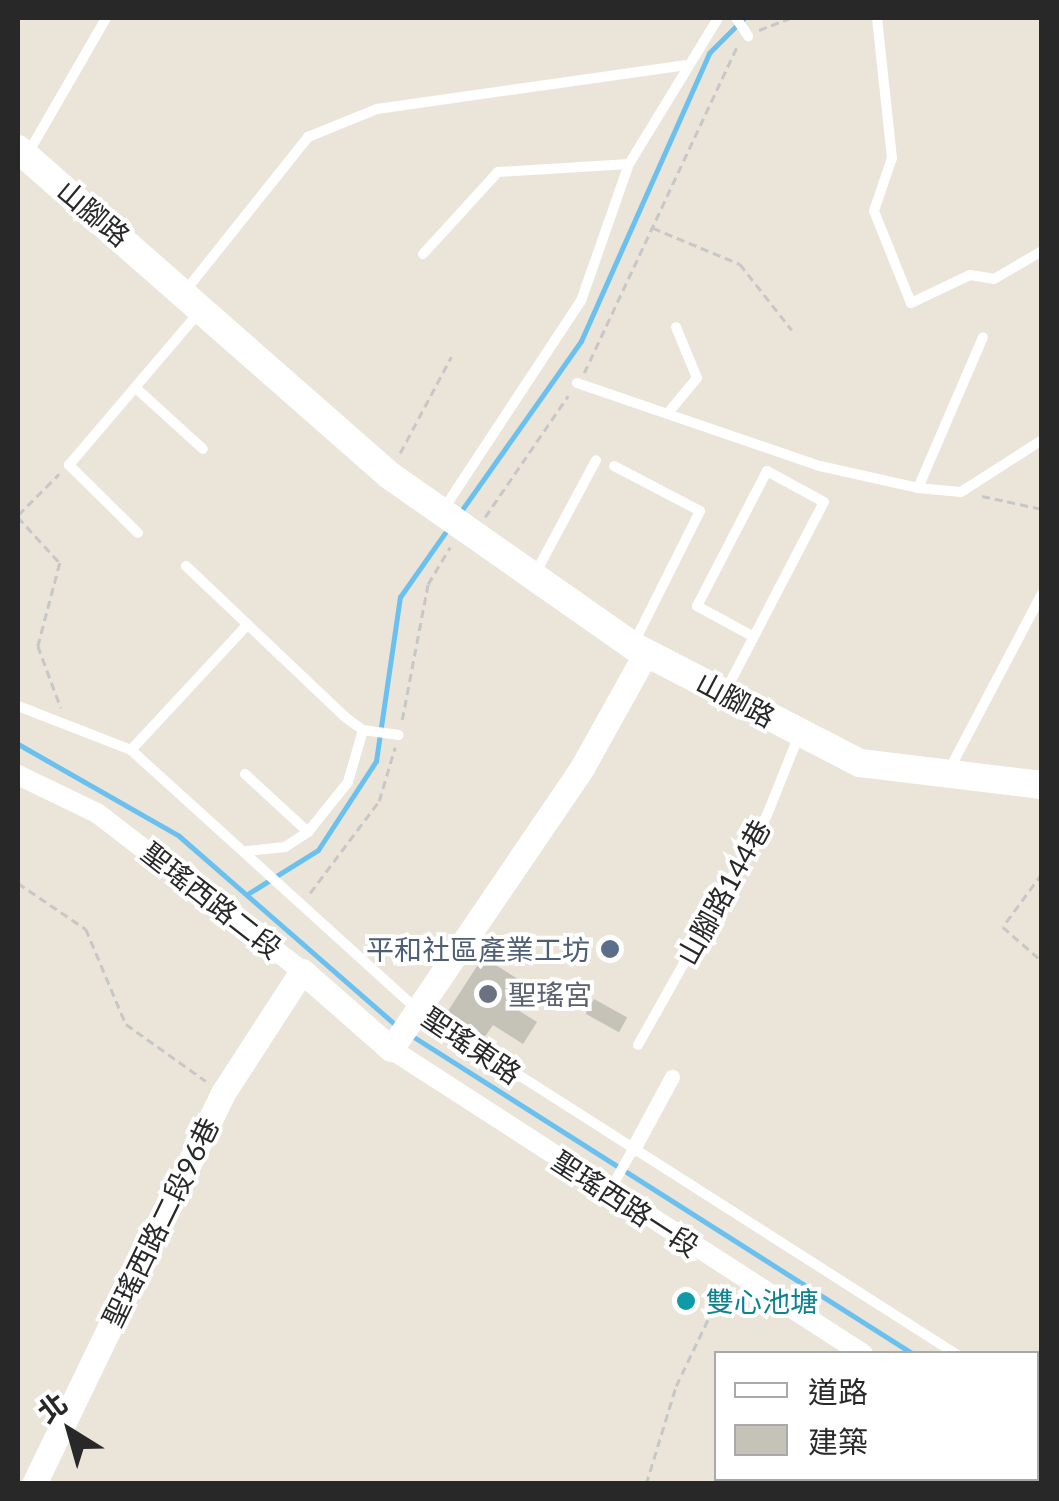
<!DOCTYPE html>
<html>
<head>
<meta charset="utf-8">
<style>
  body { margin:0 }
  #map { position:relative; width:1059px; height:1501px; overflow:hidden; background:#eae4d9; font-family:Lato,"Noto Sans TC",sans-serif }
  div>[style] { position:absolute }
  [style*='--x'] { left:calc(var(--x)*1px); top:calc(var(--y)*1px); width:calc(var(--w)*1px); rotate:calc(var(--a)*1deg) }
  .stream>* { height:5px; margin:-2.5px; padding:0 2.5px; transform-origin:2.5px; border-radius:2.5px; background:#6ac0ee }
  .building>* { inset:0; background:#c5c2b8; transform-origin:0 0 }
  .path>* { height:2.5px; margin-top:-1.25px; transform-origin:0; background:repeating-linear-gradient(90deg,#c7c7c7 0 8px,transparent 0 13px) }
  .service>* { height:10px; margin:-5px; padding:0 5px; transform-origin:5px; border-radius:5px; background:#fff }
  .pedestrian>* { height:15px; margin:-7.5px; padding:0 7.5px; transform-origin:7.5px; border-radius:7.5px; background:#fff }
  .minor>* { height:20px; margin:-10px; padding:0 10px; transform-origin:10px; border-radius:10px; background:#fff }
  .tertiary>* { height:25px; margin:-12.5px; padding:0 12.5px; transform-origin:12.5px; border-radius:12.5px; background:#fff }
  .secondary>* { height:28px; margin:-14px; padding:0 14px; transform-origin:14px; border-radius:14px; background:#fff }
  .dots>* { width:28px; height:28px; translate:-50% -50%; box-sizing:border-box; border:5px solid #fff; border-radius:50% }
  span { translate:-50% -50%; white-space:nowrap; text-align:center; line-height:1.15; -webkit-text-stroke:8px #fff; paint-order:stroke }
  .street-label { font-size:28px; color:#282828 }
  .service-label { font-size:28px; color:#4e5e75 }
  .right { translate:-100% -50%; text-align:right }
  .worship-label { font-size:28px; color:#5b616d }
  .left { translate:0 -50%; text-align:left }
  .culture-label { font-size:28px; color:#0d838f }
  .frame { position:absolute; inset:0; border:20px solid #282828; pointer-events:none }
  .legend { position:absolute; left:714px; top:1351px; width:325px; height:130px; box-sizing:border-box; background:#fff; border:2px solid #a9a9a9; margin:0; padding:12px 18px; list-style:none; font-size:30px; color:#282828 }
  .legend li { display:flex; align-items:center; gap:20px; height:50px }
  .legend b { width:50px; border:2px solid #a9a9a9 }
  .north { position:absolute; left:20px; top:1381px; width:100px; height:100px; -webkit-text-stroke:8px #fff; paint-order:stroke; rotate:323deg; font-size:28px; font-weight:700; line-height:40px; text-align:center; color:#282828 }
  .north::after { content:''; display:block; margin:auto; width:35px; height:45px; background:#282828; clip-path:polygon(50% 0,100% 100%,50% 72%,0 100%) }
</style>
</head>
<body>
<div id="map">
  <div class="stream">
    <div style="--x:459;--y:514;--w:212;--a:-54.8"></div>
    <div style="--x:581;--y:341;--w:315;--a:-66"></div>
    <div style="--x:709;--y:53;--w:49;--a:-45"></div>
    <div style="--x:18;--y:744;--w:185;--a:29.7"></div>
    <div style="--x:179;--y:836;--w:288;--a:41.1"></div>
    <div style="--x:249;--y:893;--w:81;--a:-31.9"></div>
    <div style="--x:318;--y:850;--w:106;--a:-56.9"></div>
    <div style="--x:376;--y:761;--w:166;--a:-81.7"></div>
    <div style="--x:400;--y:597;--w:85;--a:-55"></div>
    <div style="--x:409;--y:1034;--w:597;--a:32.41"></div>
    <div style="--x:1036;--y:1436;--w:7;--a:27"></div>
  </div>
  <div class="building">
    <div style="clip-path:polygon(483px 957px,524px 983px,510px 1005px,537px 1022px,523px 1044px,493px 1025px,484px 1038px,446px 1014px)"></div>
    <div style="left:594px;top:999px;width:38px;height:17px;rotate:29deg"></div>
  </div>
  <div class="path">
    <div style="--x:759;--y:30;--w:33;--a:-21"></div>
    <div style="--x:653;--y:228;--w:94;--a:22.5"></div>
    <div style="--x:740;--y:264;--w:84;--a:51.8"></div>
    <div style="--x:584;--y:373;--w:360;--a:-64.9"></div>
    <div style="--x:400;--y:453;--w:109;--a:-62"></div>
    <div style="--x:982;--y:496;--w:61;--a:12.2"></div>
    <div style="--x:18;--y:515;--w:58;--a:-45"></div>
    <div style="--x:18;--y:517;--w:62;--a:47.6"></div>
    <div style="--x:60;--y:563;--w:86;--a:104.8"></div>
    <div style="--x:38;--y:646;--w:66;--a:69.6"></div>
    <div style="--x:485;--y:517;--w:147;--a:-55.6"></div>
    <div style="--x:402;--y:720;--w:138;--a:-79.2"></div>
    <div style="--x:428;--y:584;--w:43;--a:-59.3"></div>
    <div style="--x:1042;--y:874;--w:66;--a:126.3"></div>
    <div style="--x:1003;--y:927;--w:52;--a:41.1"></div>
    <div style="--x:18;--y:883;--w:82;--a:34.1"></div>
    <div style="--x:86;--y:929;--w:103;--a:67.2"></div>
    <div style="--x:126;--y:1024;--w:98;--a:35.5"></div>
    <div style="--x:310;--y:893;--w:115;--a:-53.1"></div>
    <div style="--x:379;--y:801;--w:56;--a:-73.5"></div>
    <div style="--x:646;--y:1484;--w:102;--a:-73"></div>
    <div style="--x:676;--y:1386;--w:111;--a:-64.4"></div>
  </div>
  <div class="service">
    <div style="--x:736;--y:18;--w:22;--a:56"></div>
    <div style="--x:877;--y:18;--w:141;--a:83.9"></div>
    <div style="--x:892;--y:158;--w:56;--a:108.8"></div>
    <div style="--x:874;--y:211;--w:99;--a:68.1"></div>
    <div style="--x:911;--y:303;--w:65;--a:-25.4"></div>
    <div style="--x:970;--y:275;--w:24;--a:9"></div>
    <div style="--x:994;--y:279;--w:56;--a:-30.3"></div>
    <div style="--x:27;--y:155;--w:158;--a:-60"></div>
    <div style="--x:423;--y:254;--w:111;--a:-47.6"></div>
    <div style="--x:498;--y:172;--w:131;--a:-3.5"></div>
    <div style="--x:186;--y:290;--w:196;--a:-51.4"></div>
    <div style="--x:308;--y:137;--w:74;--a:-22.1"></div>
    <div style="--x:377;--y:109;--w:311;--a:-8.1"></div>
    <div style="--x:577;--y:383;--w:257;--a:18.9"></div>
    <div style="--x:820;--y:466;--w:100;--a:12.7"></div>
    <div style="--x:918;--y:488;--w:43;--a:5.3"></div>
    <div style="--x:961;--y:492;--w:96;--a:-32.7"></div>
    <div style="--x:137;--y:389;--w:89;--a:42.3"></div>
    <div style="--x:668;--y:413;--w:45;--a:-50.4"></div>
    <div style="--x:697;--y:378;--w:55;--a:-112.4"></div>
    <div style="--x:614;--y:466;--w:97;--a:27.6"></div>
    <div style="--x:700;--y:511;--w:148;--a:116.6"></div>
    <div style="--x:918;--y:488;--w:164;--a:-66.7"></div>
    <div style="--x:443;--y:510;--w:250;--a:-56.6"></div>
    <div style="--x:581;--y:301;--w:145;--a:-70.7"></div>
    <div style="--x:629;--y:164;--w:171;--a:-58.6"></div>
    <div style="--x:138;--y:533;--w:97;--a:-135.4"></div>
    <div style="--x:69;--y:465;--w:202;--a:-49.6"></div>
    <div style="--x:186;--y:566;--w:219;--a:43.5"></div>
    <div style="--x:345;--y:717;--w:22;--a:36"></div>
    <div style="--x:363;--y:730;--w:36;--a:8"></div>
    <div style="--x:535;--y:574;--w:129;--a:-61.8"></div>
    <div style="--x:725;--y:692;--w:214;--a:-62.5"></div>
    <div style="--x:824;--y:502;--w:65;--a:-151.5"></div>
    <div style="--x:767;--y:471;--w:152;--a:117.4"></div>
    <div style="--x:697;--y:606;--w:63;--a:28.6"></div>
    <div style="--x:18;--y:706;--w:121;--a:21.3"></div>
    <div style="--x:131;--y:750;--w:390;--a:42.2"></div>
    <div style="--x:420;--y:1012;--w:636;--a:32.54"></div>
    <div style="--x:131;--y:750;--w:171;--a:-47.1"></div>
    <div style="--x:948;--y:772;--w:201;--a:-62.2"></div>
    <div style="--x:245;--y:774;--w:86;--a:42.6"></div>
    <div style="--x:247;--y:851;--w:38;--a:-6"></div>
    <div style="--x:285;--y:847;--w:27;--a:-33"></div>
    <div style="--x:308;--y:832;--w:64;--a:-51.3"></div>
    <div style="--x:348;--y:782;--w:54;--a:-73.9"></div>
    <div style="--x:638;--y:1045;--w:264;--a:-60.7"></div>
    <div style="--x:767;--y:815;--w:86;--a:-68.2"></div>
    <div style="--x:609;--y:1192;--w:49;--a:-60.8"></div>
    <div style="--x:1036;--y:1404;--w:7;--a:34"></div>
    <div style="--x:954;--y:1484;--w:7;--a:-56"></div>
  </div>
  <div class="pedestrian">
    <div style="--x:633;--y:1149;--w:82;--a:-61.6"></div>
  </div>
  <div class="minor">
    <div style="--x:18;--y:775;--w:88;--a:25.7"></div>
    <div style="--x:97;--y:813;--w:259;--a:37.6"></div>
    <div style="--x:391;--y:1049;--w:562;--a:32.87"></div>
    <div style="--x:1036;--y:1461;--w:7;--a:34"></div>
  </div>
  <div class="tertiary">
    <div style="--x:34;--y:1484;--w:434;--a:-64.2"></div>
    <div style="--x:223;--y:1093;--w:145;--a:-57.1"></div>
    <div style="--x:302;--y:971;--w:118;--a:41.2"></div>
    <div style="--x:391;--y:1049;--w:342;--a:-55.8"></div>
    <div style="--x:583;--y:766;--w:129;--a:-60.9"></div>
  </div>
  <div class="secondary">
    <div style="--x:18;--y:149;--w:494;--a:41.3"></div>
    <div style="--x:389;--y:475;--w:298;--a:35"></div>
    <div style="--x:633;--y:646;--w:255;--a:27.3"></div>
    <div style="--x:860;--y:763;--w:183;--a:6.9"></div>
  </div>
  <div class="dots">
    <div style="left:610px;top:949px;background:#5c6f8a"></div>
    <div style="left:488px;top:994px;background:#6b7280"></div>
    <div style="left:686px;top:1301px;background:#0f9aa8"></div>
  </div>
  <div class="street-label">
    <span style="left:94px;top:213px;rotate:40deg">山腳路</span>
    <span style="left:736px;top:699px;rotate:28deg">山腳路</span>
    <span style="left:723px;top:892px;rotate:-61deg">山腳路144巷</span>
    <span style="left:212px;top:900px;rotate:38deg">聖瑤西路二段</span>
    <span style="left:472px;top:1045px;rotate:34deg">聖瑤東路</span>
    <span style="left:626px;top:1203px;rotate:33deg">聖瑤西路一段</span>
    <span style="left:160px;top:1222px;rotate:-64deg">聖瑤西路二段96巷</span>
  </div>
  <div class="service-label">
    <span class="right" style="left:590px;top:949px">平和社區產業工坊</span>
  </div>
  <div class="worship-label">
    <span class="left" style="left:508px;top:994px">聖瑤宮</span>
  </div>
  <div class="culture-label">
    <span class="left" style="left:706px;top:1301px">雙心池塘</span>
  </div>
  <div class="frame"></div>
  <ul class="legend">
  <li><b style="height:12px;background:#fff"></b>道路</li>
  <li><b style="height:28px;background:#c5c2b8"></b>建築</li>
  </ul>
  <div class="north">北</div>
</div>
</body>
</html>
